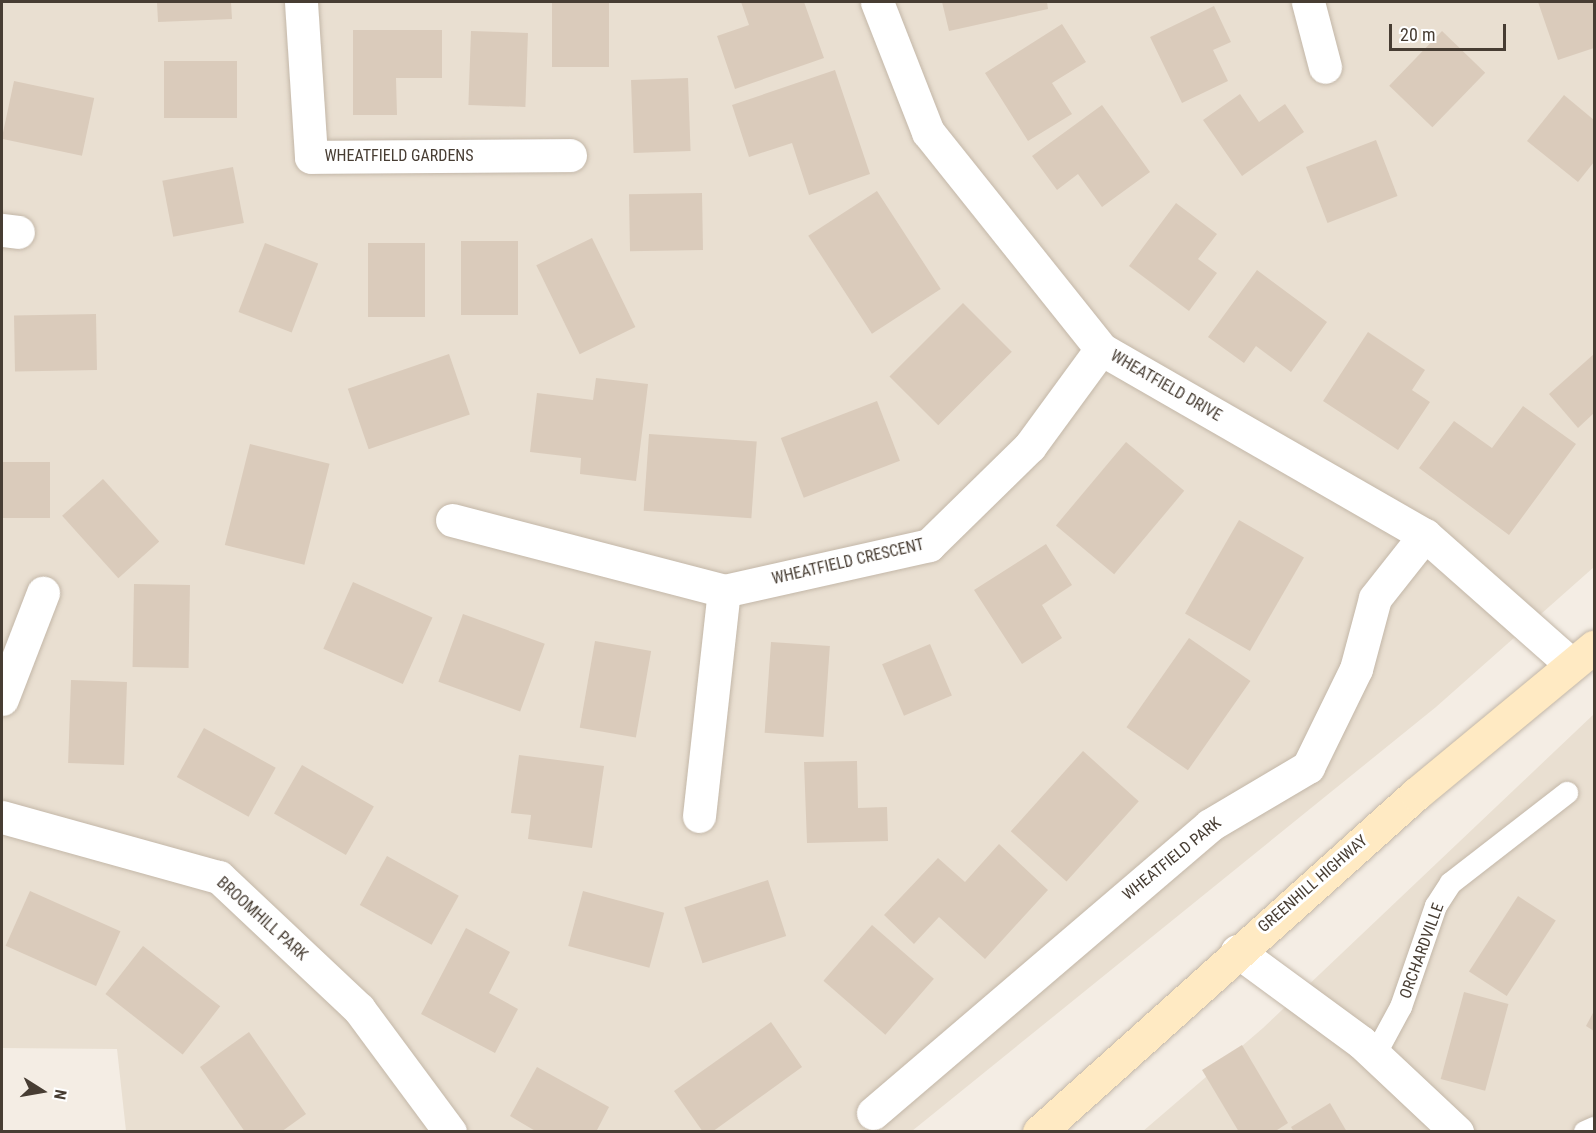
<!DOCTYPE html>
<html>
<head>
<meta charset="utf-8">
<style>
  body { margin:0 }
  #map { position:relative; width:1596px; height:1133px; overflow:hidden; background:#f4ede4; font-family:"Roboto Condensed",sans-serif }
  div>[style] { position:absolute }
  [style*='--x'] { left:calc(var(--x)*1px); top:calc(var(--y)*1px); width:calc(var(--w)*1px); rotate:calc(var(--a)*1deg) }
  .residential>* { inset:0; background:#e9dfd1 }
  .building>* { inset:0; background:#dacbbb; transform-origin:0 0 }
  .roads { filter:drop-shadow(0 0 2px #c3b7a8) drop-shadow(0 0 2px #c3b7a8) }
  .lane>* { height:22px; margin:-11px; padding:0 11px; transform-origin:11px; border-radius:11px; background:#fff }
  .street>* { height:33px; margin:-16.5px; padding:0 16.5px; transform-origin:16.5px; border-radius:16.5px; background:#fff }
  .secondary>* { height:33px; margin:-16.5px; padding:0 16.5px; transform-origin:16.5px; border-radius:16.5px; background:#ffeac3 }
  span { translate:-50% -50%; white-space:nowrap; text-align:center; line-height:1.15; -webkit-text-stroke:6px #fff; paint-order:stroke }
  .street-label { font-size:16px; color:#473d33 }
  .frame { position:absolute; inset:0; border:3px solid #473d33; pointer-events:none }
  .north { position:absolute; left:12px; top:1061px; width:60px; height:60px; -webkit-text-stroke:4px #fff; paint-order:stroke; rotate:101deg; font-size:16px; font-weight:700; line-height:24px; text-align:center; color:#473d33 }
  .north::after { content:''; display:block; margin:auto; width:21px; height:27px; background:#473d33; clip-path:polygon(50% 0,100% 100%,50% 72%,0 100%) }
  .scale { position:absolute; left:1389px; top:24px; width:117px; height:27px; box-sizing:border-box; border:3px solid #473d33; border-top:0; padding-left:8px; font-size:18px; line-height:21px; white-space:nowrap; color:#473d33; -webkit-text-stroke:4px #fff; paint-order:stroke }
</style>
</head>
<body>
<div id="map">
  <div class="residential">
    <div style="clip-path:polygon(2px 2px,1594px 2px,1594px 567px,1436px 707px,912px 1131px,126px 1131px,117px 1049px,2px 1048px)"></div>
    <div style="clip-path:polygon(1594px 714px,1594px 1131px,1142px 1132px,1263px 1028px)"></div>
  </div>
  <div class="building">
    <div style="clip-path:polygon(157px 2px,231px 2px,232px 19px,158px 22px)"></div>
    <div style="left:552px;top:2px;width:57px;height:65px"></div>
    <div style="clip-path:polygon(741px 2px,804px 2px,824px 58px,735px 89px,717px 36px,749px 25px)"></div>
    <div style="clip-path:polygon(942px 2px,1047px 2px,1048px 9px,949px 31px)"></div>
    <div style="clip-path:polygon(1538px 2px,1594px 2px,1594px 48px,1558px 60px)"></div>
    <div style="clip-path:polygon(1214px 6px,1231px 42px,1213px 50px,1228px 81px,1182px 103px,1150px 37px)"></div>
    <div style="clip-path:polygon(1062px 24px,1086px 62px,1052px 83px,1072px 114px,1028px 141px,985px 73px)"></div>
    <div style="clip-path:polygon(353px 30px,442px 30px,442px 78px,396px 78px,397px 115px,353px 115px)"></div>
    <div style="left:471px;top:31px;width:57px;height:74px;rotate:2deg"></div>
    <div style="left:1442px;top:31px;width:60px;height:76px;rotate:44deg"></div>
    <div style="left:164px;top:61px;width:73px;height:57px"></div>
    <div style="clip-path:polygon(835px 70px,870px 174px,809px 195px,792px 143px,749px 157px,732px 105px)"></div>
    <div style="left:688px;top:78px;width:73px;height:57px;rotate:88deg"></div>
    <div style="left:14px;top:81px;width:82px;height:59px;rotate:12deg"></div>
    <div style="clip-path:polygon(1240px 94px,1259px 122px,1285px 104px,1304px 132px,1242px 176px,1203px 120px)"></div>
    <div style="clip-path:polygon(1564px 95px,1594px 120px,1594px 162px,1578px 182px,1527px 141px)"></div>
    <div style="clip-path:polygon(1102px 105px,1150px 172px,1102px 207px,1078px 174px,1057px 190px,1032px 156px)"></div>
    <div style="left:1376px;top:140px;width:60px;height:75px;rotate:69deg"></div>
    <div style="left:233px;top:167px;width:57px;height:72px;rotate:79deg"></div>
    <div style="left:877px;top:191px;width:117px;height:82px;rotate:57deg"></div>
    <div style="left:702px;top:193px;width:57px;height:73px;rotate:89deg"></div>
    <div style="clip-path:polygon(1176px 203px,1217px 234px,1198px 259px,1217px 273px,1189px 311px,1129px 266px)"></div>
    <div style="left:592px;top:238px;width:99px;height:62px;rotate:64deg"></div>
    <div style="left:461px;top:241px;width:57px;height:74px"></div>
    <div style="left:265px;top:243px;width:57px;height:74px;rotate:21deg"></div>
    <div style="left:368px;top:243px;width:57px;height:74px"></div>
    <div style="clip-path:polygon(1257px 270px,1327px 322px,1291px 372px,1256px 346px,1244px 363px,1208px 337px)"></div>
    <div style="left:963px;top:303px;width:69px;height:104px;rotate:45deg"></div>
    <div style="left:96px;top:314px;width:56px;height:82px;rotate:89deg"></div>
    <div style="clip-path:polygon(1368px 332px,1425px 370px,1412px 390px,1430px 402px,1398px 450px,1323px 401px)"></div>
    <div style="left:449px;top:354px;width:64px;height:107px;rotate:71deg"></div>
    <div style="clip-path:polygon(1594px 354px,1594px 413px,1578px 428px,1549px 394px)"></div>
    <div style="clip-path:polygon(596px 378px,648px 384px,636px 481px,580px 474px,581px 458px,530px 452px,537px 393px,593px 400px)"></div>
    <div style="left:877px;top:401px;width:64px;height:103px;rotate:69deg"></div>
    <div style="clip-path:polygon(1523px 406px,1576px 444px,1509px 535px,1419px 468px,1454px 421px,1492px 448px)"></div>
    <div style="left:649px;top:434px;width:108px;height:77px;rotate:4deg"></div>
    <div style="left:1126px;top:442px;width:76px;height:109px;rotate:40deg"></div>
    <div style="left:250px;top:444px;width:82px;height:104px;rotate:14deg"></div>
    <div style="left:2px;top:462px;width:48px;height:56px"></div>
    <div style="left:103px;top:479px;width:84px;height:55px;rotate:48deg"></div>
    <div style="left:1239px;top:520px;width:75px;height:108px;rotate:30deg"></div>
    <div style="clip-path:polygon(1046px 544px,1072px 585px,1042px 605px,1062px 638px,1022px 664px,974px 590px)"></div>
    <div style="left:353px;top:582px;width:87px;height:73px;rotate:24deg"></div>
    <div style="left:134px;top:584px;width:56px;height:83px;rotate:1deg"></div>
    <div style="left:463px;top:614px;width:87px;height:72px;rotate:20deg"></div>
    <div style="left:1189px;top:638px;width:75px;height:109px;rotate:35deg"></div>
    <div style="left:595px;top:641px;width:57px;height:88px;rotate:10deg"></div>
    <div style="left:771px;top:642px;width:59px;height:91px;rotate:4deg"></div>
    <div style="left:930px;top:644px;width:56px;height:52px;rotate:67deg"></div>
    <div style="left:71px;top:680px;width:56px;height:83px;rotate:2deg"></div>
    <div style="left:204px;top:728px;width:82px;height:56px;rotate:29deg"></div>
    <div style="left:1083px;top:751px;width:75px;height:108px;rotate:42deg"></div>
    <div style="clip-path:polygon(519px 755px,604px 766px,592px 848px,528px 839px,531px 815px,511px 813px)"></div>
    <div style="clip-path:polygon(857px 761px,858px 808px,887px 807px,888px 841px,807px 843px,804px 762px)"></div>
    <div style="left:302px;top:765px;width:83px;height:56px;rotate:30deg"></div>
    <div style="clip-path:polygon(999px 844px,1048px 890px,985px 959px,939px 917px,914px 944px,884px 915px,938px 858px,965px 882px)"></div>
    <div style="left:387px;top:856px;width:82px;height:56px;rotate:29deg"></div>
    <div style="left:768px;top:880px;width:59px;height:88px;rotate:72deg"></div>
    <div style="left:30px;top:891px;width:99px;height:60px;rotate:24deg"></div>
    <div style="left:583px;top:891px;width:84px;height:57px;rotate:15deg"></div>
    <div style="left:1518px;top:896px;width:45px;height:90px;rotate:33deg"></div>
    <div style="left:872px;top:925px;width:82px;height:74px;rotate:41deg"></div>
    <div style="clip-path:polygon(466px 928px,510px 952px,489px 993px,518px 1009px,495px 1053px,421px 1014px)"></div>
    <div style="left:143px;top:946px;width:98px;height:61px;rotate:38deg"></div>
    <div style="left:1464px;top:992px;width:46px;height:90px;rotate:15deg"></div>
    <div style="clip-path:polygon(1594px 1011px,1594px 1031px,1586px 1026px)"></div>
    <div style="clip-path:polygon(771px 1022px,802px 1067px,712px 1132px,703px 1132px,674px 1091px)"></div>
    <div style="clip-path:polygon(249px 1032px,306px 1114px,281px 1132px,245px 1132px,200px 1067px)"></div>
    <div style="clip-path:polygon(1242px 1045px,1288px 1123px,1274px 1132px,1239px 1132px,1202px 1070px)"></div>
    <div style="clip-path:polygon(537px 1067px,609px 1107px,596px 1132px,537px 1132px,510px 1116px)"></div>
    <div style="clip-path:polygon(1330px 1103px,1347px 1132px,1294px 1132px,1291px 1127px)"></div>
  </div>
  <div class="roads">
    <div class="lane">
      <div style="--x:1375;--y:1055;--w:55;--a:-61.6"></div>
      <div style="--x:1401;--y:1007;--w:107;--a:-70.9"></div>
      <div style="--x:1436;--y:906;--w:27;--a:-57"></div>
      <div style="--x:1451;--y:883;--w:147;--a:-37.8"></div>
      <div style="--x:1585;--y:1132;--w:10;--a:-24"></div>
    </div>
    <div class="street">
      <div style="--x:301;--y:2;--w:155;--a:86.3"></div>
      <div style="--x:311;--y:157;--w:259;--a:-0.4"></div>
      <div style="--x:877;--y:2;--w:140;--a:68.6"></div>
      <div style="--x:928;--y:132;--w:278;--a:51.4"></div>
      <div style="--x:1101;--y:349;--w:374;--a:29.9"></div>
      <div style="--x:1425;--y:535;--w:195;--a:41.5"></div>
      <div style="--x:1308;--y:2;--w:67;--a:75.3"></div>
      <div style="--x:2;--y:230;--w:16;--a:7"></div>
      <div style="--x:452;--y:520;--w:281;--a:14.6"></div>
      <div style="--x:724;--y:591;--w:210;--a:-12.6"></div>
      <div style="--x:929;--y:545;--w:141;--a:-44.4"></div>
      <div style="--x:1030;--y:446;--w:120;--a:-53.8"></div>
      <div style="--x:2;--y:699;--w:114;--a:-68.9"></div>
      <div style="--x:699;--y:816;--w:226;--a:-83.7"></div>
      <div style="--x:2;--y:817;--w:225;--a:15.5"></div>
      <div style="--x:219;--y:877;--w:192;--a:43.3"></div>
      <div style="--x:359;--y:1009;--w:153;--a:53.5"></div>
      <div style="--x:1237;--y:951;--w:154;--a:36.3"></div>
      <div style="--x:1361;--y:1042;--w:132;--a:43.2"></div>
      <div style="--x:873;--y:1113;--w:443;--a:-40.5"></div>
      <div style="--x:1210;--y:825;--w:114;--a:-30.6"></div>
      <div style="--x:1308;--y:767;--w:109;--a:-63.9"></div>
      <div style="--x:1356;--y:669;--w:73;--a:-75"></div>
      <div style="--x:1375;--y:598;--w:80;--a:-51.6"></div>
    </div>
    <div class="secondary">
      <div style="--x:1039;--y:1132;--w:506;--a:-41.88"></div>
      <div style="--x:1416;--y:794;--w:231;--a:-39.6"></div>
    </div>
  </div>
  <div class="street-label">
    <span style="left:399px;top:156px">WHEATFIELD GARDENS</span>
    <span style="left:1166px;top:386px;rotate:30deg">WHEATFIELD DRIVE</span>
    <span style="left:848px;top:562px;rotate:-13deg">WHEATFIELD CRESCENT</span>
    <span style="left:1172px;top:859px;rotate:-39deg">WHEATFIELD PARK</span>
    <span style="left:1313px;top:884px;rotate:-41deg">GREENHILL HIGHWAY</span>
    <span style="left:262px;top:919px;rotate:42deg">BROOMHILL PARK</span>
    <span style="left:1422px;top:951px;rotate:-70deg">ORCHARDVILLE</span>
  </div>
  <div class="frame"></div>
  <div class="north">N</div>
  <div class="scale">20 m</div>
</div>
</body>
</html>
